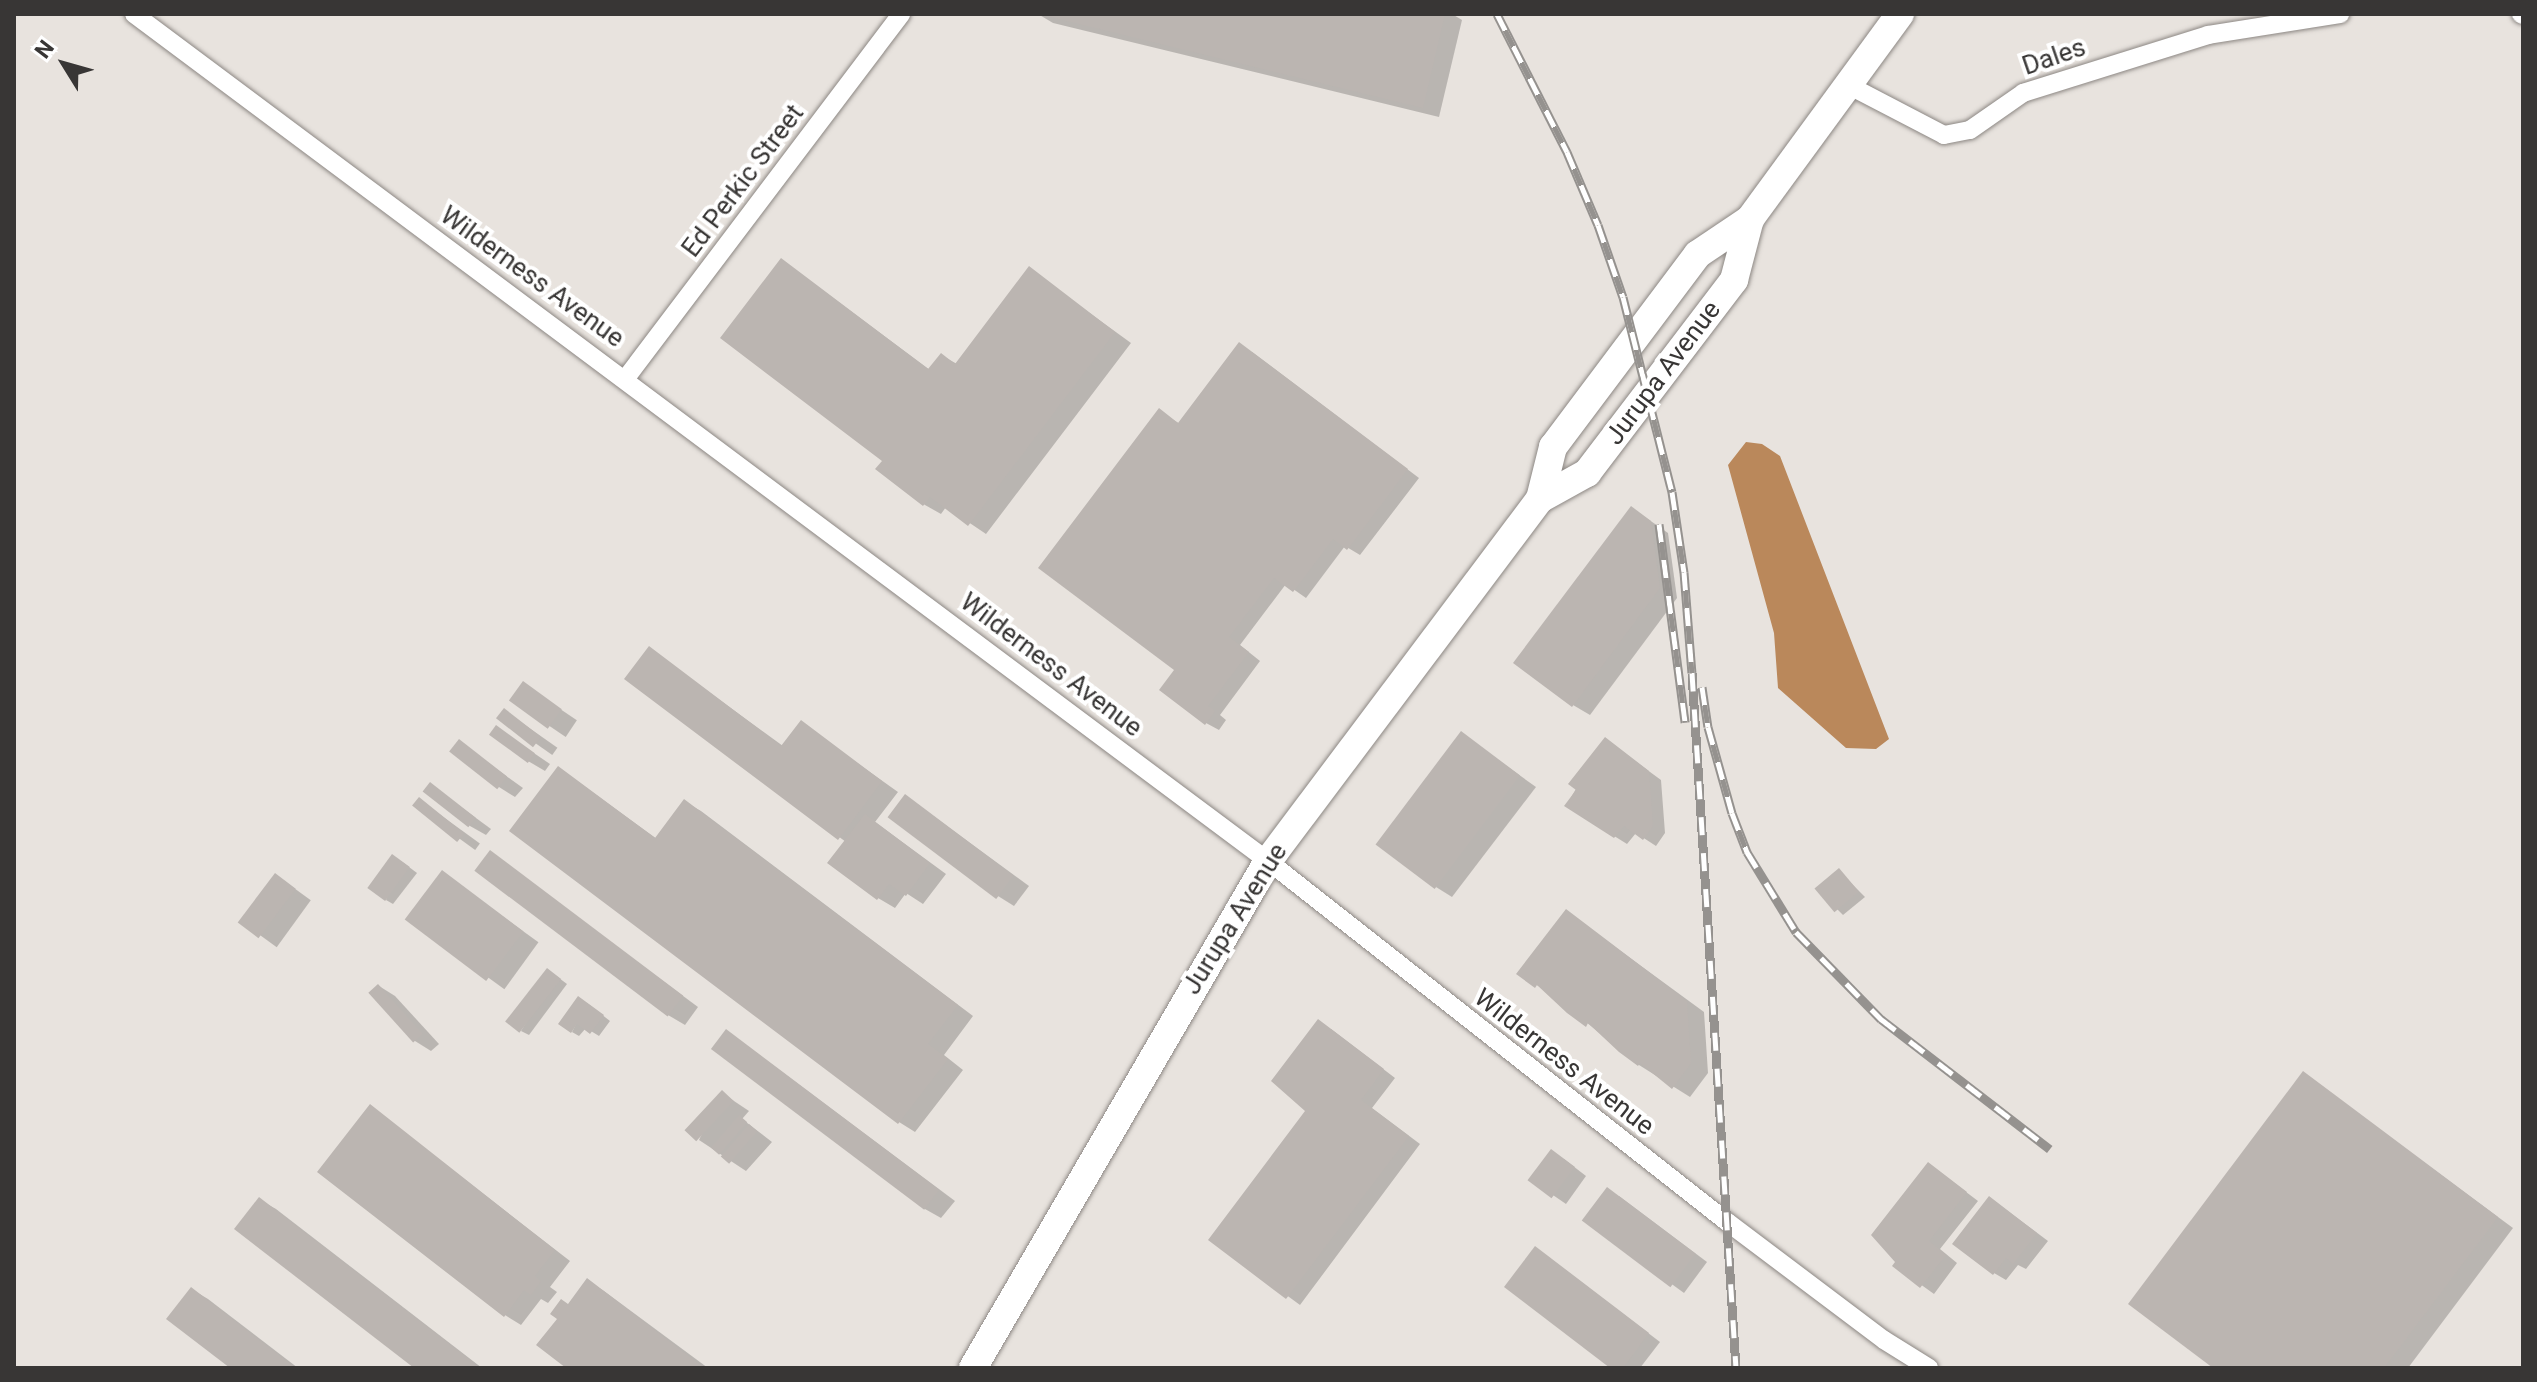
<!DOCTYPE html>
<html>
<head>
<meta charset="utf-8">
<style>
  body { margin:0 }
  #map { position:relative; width:2537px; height:1382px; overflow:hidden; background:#e8e3de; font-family:Roboto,sans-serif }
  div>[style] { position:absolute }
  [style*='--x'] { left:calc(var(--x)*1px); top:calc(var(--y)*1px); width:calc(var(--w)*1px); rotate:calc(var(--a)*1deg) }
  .water>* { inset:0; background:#ba885b }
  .shadow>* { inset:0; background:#0003; transform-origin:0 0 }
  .building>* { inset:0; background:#bbb5b1; transform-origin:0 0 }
  .roads { filter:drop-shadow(0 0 2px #8c8783) drop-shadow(0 0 2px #8c8783) }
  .minor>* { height:18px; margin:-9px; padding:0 9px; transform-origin:9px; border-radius:9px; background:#fff }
  .primary>* { height:28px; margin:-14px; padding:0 14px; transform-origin:14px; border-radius:14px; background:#fff }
  .rail>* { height:9px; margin-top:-4.5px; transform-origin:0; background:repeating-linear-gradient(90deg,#fff 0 18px,#95928f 0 36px); box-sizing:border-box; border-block:2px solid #95928f }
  span { translate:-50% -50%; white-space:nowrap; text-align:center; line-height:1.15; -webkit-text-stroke:8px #fff; paint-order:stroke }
  .street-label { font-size:26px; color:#383635 }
  .frame { position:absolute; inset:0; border:16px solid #383635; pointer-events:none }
  .north { position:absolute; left:24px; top:24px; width:80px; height:80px; -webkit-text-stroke:6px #fff; paint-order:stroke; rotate:307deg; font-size:22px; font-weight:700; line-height:32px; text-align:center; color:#383635 }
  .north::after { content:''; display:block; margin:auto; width:28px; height:36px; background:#383635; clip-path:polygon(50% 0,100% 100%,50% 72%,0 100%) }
</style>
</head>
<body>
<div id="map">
  <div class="water">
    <div style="clip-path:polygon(1746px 442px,1762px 444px,1780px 456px,1889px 739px,1876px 749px,1846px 748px,1778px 688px,1774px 633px,1728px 465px)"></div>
  </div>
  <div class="shadow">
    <div style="clip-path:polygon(1038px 14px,1452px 14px,1462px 20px,1439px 117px,1053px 23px)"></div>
    <div style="clip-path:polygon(782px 260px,930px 370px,941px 355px,957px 364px,1029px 269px,1131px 343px,986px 534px,946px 507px,941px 514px,925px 505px,877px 469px,884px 460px)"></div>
    <div style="clip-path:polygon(1252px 352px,1419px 478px,1360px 555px,1345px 546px,1306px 598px,1286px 584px,1240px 645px,1260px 661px,1220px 715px,1226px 720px,1219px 730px,1206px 723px,1177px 670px,1159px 411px,1180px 424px)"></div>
    <div style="clip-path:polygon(1632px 508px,1668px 533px,1677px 598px,1590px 715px,1573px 705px)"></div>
    <div style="clip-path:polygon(650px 649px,783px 746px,801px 723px,898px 792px,875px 822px,946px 874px,923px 904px,906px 893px,895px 908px,878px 898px,846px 842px,627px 679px)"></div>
    <div style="left:523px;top:684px;width:65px;height:20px;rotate:34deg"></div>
    <div style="left:505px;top:711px;width:64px;height:9px;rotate:35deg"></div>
    <div style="clip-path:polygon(497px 728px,550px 764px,545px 771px,528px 761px)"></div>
    <div style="clip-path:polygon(1462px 734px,1536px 787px,1452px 897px,1436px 887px)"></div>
    <div style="clip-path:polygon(1605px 739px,1661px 780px,1665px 833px,1656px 846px,1636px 833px,1627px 844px,1566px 806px)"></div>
    <div style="clip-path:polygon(459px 742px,523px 788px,515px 797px,499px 787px)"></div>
    <div style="clip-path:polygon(559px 768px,657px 839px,685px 802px,701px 811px,973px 1016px,944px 1055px,963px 1070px,915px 1132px,899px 1122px)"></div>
    <div style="clip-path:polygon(431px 785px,491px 829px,486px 835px,470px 826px)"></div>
    <div style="clip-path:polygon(906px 796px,1029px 886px,1014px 906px,998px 896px)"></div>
    <div style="left:420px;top:800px;width:74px;height:8px;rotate:36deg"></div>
    <div style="clip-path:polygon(490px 853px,698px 1007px,685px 1025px,668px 1015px)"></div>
    <div style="clip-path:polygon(401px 861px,417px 873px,393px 904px,386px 900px)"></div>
    <div style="clip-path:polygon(1839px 871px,1865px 897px,1843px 915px,1817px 889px)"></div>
    <div style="left:443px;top:873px;width:118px;height:58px;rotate:36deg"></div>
    <div style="left:276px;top:875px;width:43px;height:58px;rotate:36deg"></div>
    <div style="clip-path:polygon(1566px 911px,1704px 1012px,1708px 1073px,1690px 1097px,1639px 1065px,1554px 996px,1518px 973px)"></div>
    <div style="clip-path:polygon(555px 975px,567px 984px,529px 1035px,521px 1031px)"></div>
    <div style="clip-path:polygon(379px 986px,395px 996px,439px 1044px,431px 1051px,415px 1041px)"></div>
    <div style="clip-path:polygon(587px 1003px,610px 1021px,599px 1036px,586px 1028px,579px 1036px,572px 1032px)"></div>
    <div style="clip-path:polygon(1331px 1029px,1395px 1078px,1372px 1108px,1420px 1144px,1300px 1305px,1211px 1240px,1308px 1111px)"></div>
    <div style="clip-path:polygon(727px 1031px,955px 1201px,941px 1218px,925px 1209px)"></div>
    <div style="clip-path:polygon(2304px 1074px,2513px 1228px,2408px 1368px,2216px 1368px)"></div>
    <div style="clip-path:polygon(722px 1093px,749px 1111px,742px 1119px,772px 1142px,746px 1171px,699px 1140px)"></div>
    <div style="clip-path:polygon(370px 1106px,570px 1261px,550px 1287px,557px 1292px,548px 1303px,541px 1299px,521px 1325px,505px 1315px)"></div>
    <div style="clip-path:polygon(1564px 1159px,1586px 1176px,1566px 1204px,1531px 1180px)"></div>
    <div style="clip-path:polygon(1929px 1164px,1978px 1201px,1940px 1249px,1957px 1263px,1934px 1294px,1895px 1266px)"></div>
    <div style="clip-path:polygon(1619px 1196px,1707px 1262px,1684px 1293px,1584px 1220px)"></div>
    <div style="clip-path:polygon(260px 1200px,276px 1209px,482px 1368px,417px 1368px)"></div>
    <div style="clip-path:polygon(2001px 1206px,2048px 1241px,2026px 1269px,2018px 1265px,2006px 1280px,1994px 1273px)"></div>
    <div style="clip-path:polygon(1547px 1256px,1660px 1342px,1640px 1368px,1613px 1368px)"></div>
    <div style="clip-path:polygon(588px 1281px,604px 1291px,708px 1368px,570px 1368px,559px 1319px)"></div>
    <div style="clip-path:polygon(191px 1289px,208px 1299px,298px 1368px,233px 1368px)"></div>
  </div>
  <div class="building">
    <div style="clip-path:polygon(1038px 14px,1445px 14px,1423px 108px)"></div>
    <div style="clip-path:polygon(781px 258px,928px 369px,941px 353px,955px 364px,1029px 266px,1115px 332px,968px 526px,930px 497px,923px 506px,875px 469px,882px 461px,720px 338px)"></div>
    <div style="clip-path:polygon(1239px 342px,1408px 469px,1347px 550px,1333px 539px,1293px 592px,1274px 578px,1229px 637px,1249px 652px,1208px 706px,1215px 711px,1205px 725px,1159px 690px,1174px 670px,1038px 568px,1159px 408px,1178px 423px)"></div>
    <div style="clip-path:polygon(1631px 506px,1651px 521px,1660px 588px,1572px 707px,1513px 663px)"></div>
    <div style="clip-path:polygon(649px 646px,781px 746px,801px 720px,882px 781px,838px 840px,624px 679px)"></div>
    <div style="left:523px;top:681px;width:48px;height:24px;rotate:36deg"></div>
    <div style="left:504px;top:708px;width:47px;height:13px;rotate:38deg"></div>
    <div style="left:496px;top:725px;width:48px;height:12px;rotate:36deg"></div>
    <div style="left:1461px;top:731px;width:74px;height:142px;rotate:37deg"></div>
    <div style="clip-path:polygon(1605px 737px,1649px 771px,1653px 826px,1643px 840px,1624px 826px,1614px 838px,1564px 806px,1576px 790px,1568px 784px)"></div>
    <div style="left:459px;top:739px;width:61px;height:16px;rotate:38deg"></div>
    <div style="clip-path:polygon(558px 766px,655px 838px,684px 799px,958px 1005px,928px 1044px,948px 1059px,898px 1124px,509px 831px)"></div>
    <div style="left:430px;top:782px;width:58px;height:12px;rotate:38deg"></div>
    <div style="left:905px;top:794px;width:136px;height:29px;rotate:37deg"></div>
    <div style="left:419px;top:797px;width:58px;height:11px;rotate:39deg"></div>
    <div style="clip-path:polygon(865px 814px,930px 863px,906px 896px,889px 884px,877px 900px,827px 863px)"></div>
    <div style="left:490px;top:850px;width:242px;height:26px;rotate:37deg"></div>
    <div style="left:392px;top:854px;width:22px;height:42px;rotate:36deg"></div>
    <div style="left:1839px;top:868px;width:31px;height:32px;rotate:50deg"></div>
    <div style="left:442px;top:870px;width:102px;height:62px;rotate:37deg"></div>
    <div style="left:275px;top:873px;width:26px;height:62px;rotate:37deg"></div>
    <div style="clip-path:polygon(1566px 909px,1687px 1001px,1691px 1063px,1672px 1089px,1640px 1063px,1638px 1066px,1619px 1052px,1588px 1023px,1586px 1027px,1567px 1013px,1537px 985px,1535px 988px,1516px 974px)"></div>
    <div style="left:547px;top:968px;width:18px;height:68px;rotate:38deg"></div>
    <div style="left:378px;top:984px;width:67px;height:13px;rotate:48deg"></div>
    <div style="clip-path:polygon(578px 996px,604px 1015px,590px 1034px,577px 1024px,571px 1033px,558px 1024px)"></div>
    <div style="clip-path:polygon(1318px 1019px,1384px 1069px,1361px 1100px,1409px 1136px,1286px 1299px,1208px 1240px,1305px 1111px,1271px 1081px)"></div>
    <div style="left:726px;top:1029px;width:267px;height:25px;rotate:37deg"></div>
    <div style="clip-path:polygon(2303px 1071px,2498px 1217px,2384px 1368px,2213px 1368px,2128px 1304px)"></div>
    <div style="left:722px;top:1090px;width:16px;height:55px;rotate:43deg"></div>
    <div style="clip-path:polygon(370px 1104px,555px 1250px,535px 1276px,541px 1281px,531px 1295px,524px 1290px,504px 1317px,317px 1172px)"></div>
    <div style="left:739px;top:1115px;width:11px;height:43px;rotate:41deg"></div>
    <div style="left:749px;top:1124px;width:11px;height:43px;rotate:41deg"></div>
    <div style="left:1551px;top:1149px;width:30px;height:39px;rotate:37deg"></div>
    <div style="clip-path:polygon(1928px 1162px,1967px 1192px,1929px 1241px,1946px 1255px,1920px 1288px,1892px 1266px,1895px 1262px,1871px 1235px)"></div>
    <div style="left:1607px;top:1187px;width:111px;height:42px;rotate:37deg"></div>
    <div style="clip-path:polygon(1989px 1196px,2037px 1233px,2013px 1264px,2006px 1258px,1993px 1275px,1952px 1244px)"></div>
    <div style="clip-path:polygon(259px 1197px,481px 1368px,414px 1368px,234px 1229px)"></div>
    <div style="clip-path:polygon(1535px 1246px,1649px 1333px,1623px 1368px,1610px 1368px,1504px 1287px)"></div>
    <div style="clip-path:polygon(587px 1278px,704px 1368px,566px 1368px,536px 1345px,557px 1319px,550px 1314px,561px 1299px,568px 1304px)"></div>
    <div style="clip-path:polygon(191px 1287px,296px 1368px,230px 1368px,166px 1319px)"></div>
  </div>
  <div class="roads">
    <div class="minor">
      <div style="--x:134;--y:14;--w:1415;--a:36.76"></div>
      <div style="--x:1268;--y:861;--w:583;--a:38.17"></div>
      <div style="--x:1726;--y:1221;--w:198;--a:37"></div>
      <div style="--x:1884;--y:1340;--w:53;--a:31.9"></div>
      <div style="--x:2521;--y:14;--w:2;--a:27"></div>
      <div style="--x:1848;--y:85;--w:108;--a:27.5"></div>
      <div style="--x:1944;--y:135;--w:26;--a:-11"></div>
      <div style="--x:1970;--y:130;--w:65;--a:-34.9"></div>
      <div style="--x:2023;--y:93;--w:194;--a:-17.4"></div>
      <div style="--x:2208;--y:35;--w:134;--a:-9"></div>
      <div style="--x:626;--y:378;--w:456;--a:-52.9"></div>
    </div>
    <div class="primary">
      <div style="--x:1540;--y:499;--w:54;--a:-29"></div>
      <div style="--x:1587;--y:473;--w:243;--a:-52.7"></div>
      <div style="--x:1734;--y:280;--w:63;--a:-75.3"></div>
      <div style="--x:973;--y:1368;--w:587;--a:-59.81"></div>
      <div style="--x:1268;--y:861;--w:453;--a:-53.1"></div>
      <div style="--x:1540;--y:499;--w:54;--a:-76"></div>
      <div style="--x:1553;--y:447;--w:241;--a:-53.1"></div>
      <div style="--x:1698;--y:254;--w:63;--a:-33.9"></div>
      <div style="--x:1750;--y:219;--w:254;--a:-53.8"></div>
    </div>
  </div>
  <div class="rail">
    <div style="--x:1497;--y:14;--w:155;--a:63.1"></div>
    <div style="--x:1567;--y:152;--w:79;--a:67"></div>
    <div style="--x:1598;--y:225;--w:76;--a:70.9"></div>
    <div style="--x:1623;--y:297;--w:201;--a:75.9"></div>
    <div style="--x:1672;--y:492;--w:81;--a:81.5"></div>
    <div style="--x:1684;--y:572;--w:101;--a:85.5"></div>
    <div style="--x:1692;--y:673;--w:696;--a:86.38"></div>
    <div style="--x:1659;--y:524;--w:200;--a:82.5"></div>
    <div style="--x:1702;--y:687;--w:40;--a:81.5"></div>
    <div style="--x:1708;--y:727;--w:89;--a:74.4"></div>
    <div style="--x:1732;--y:813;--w:42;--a:69"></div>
    <div style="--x:1747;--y:852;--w:94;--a:58.5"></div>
    <div style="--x:1796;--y:932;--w:122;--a:45.7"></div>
    <div style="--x:1881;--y:1019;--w:213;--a:37.6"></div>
  </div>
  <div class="street-label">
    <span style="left:2054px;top:57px;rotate:-19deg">Dales</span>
    <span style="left:743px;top:181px;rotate:-53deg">Ed Perkic Street</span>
    <span style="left:532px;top:277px;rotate:36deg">Wilderness Avenue</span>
    <span style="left:1663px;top:373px;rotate:-53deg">Jurupa Avenue</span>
    <span style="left:1051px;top:665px;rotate:37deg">Wilderness Avenue</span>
    <span style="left:1235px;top:919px;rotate:-58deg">Jurupa Avenue</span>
    <span style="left:1564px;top:1062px;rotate:38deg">Wilderness Avenue</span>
  </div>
  <div class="frame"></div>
  <div class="north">N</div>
</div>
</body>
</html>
